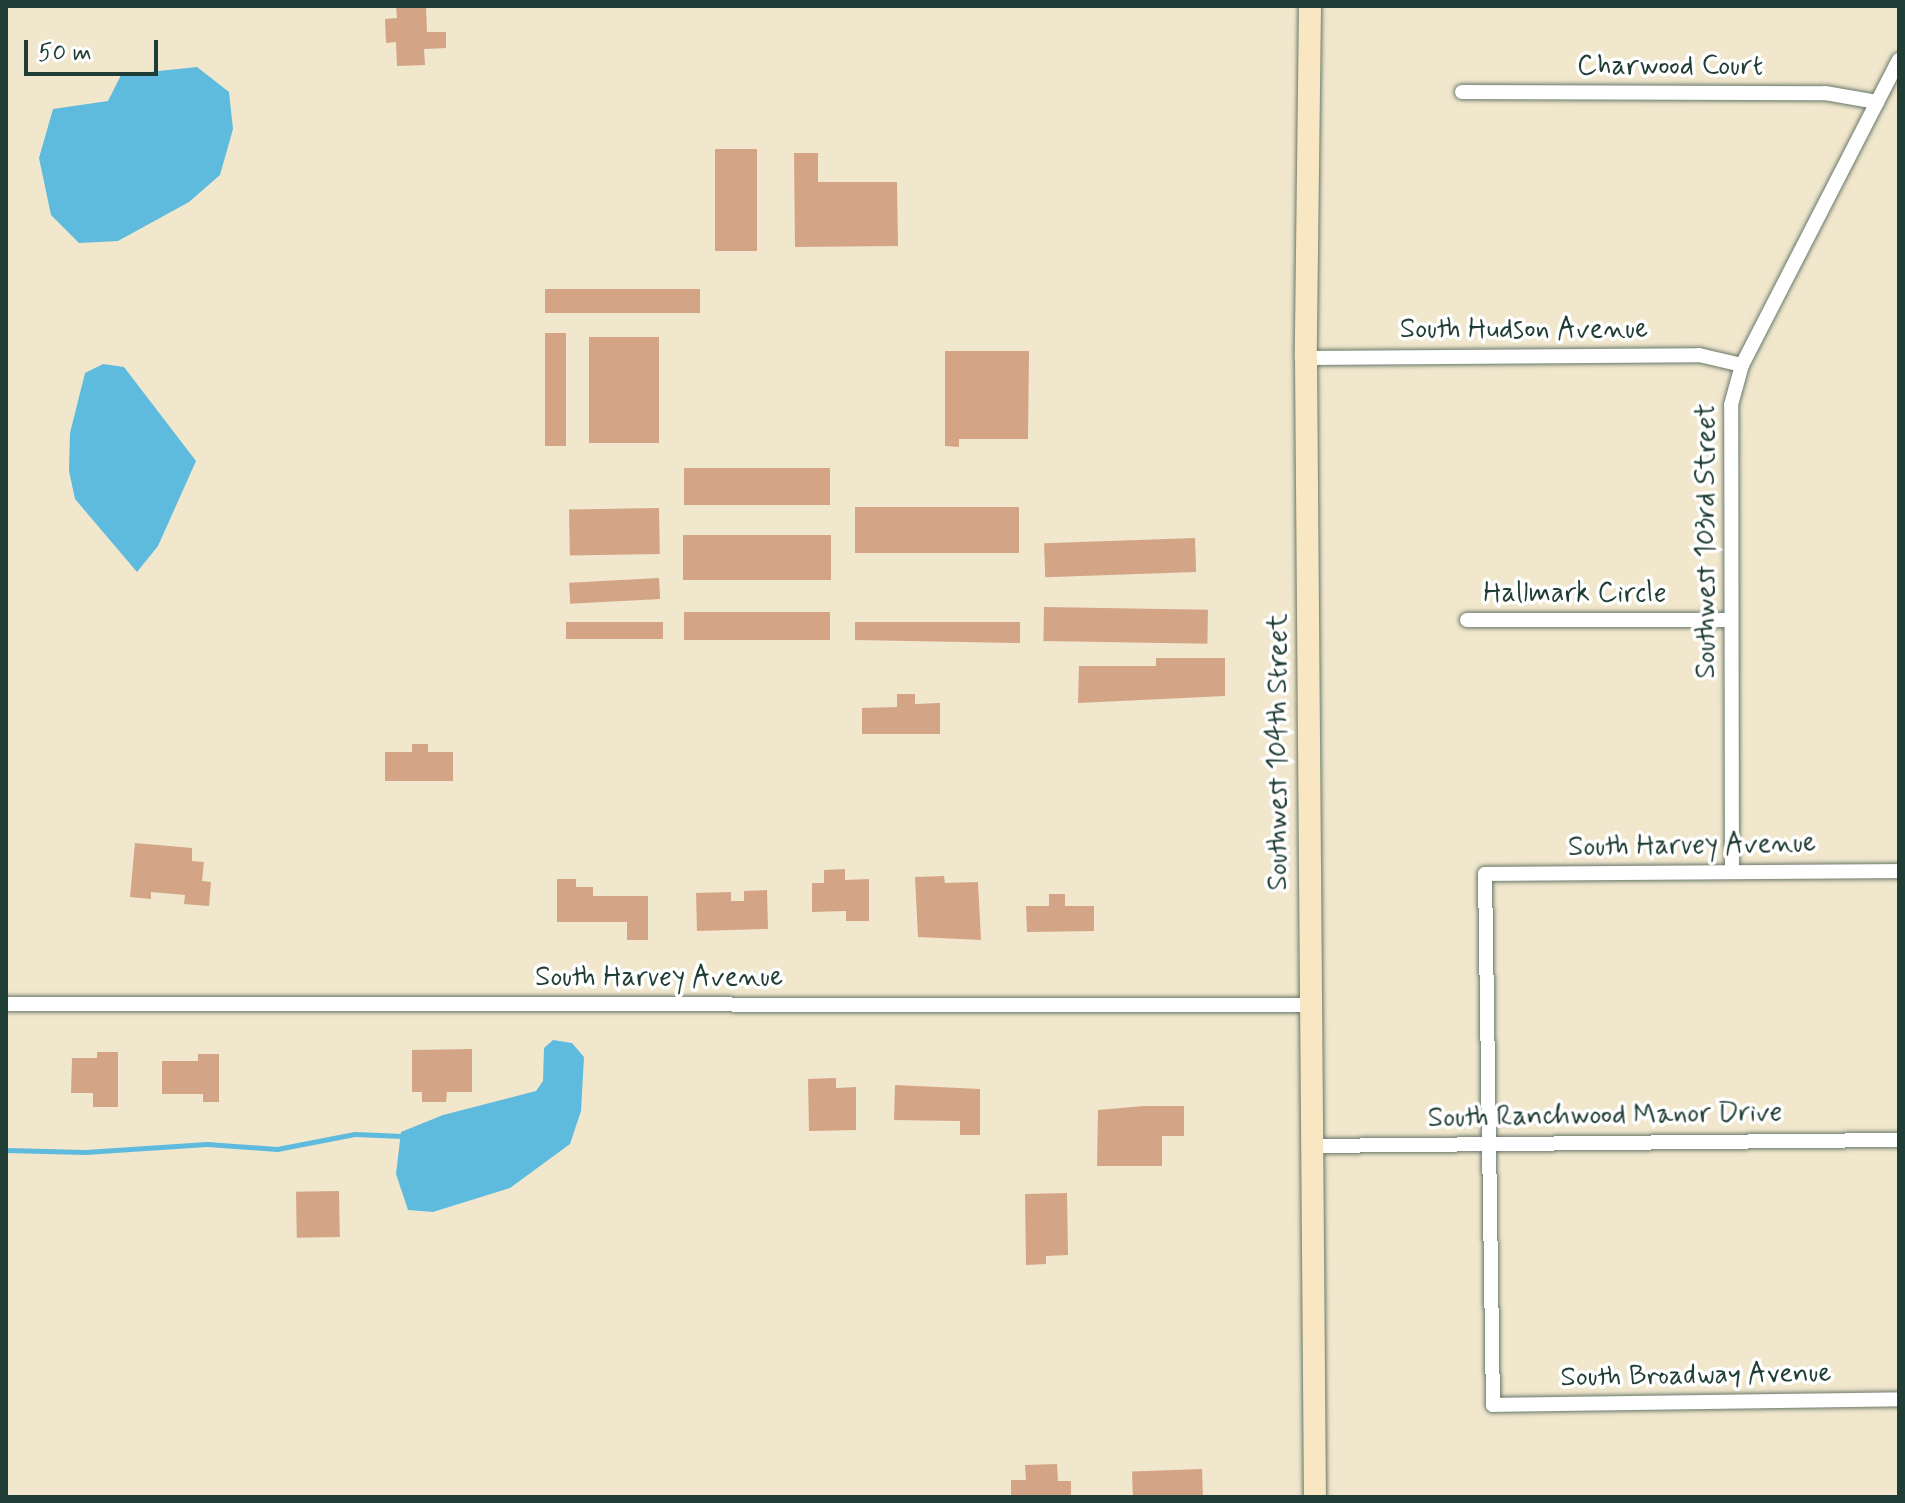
<!DOCTYPE html>
<html>
<head>
<meta charset="utf-8">
<style>
  body { margin:0 }
  #map { position:relative; width:1905px; height:1503px; overflow:hidden; background:#f1e7cd; font-family:Mynerve,sans-serif }
  div>[style] { position:absolute }
  [style*='--x'] { left:calc(var(--x)*1px); top:calc(var(--y)*1px); width:calc(var(--w)*1px); rotate:calc(var(--a)*1deg) }
  .water>* { inset:0; background:#5fbbdd }
  .stream>* { height:5px; margin:-2.5px; padding:0 2.5px; transform-origin:2.5px; border-radius:2.5px; background:#5fbbdd }
  .building>* { inset:0; background:#d4a487; transform-origin:0 0 }
  .roads { filter:drop-shadow(0 0 2px #68786a) drop-shadow(0 0 2px #68786a) }
  .street>* { height:14px; margin:-7px; padding:0 7px; transform-origin:7px; border-radius:7px; background:#fff }
  .secondary>* { height:22px; margin:-11px; padding:0 11px; transform-origin:11px; border-radius:11px; background:#f9e7c3 }
  span { translate:-50% -50%; white-space:nowrap; text-align:center; line-height:1.15; -webkit-text-stroke:7px #fff; paint-order:stroke }
  .street-label { font-size:28px; color:#1f3d34 }
  .frame { position:absolute; inset:0; border:8px solid #1f3d34; pointer-events:none }
  .scale { position:absolute; left:24px; top:40px; width:134px; height:36px; box-sizing:border-box; border:4px solid #1f3d34; border-top:0; padding-left:10px; font-size:24px; line-height:28px; white-space:nowrap; color:#1f3d34; -webkit-text-stroke:6px #fff; paint-order:stroke }
</style>
</head>
<body>
<div id="map">
  <div class="water">
    <div style="clip-path:polygon(197px 67px,229px 92px,233px 129px,220px 175px,189px 202px,118px 241px,79px 243px,51px 215px,39px 158px,53px 109px,108px 101px,121px 75px)"></div>
    <div style="clip-path:polygon(103px 364px,124px 367px,196px 461px,158px 546px,137px 572px,75px 499px,69px 471px,70px 433px,85px 373px)"></div>
    <div style="clip-path:polygon(553px 1040px,572px 1043px,584px 1057px,581px 1111px,570px 1144px,510px 1188px,433px 1212px,408px 1210px,396px 1174px,401px 1132px,443px 1115px,536px 1091px,543px 1081px,544px 1048px)"></div>
  </div>
  <div class="stream">
    <div style="--x:6;--y:1150;--w:79;--a:1.5"></div>
    <div style="--x:85;--y:1152;--w:122;--a:-3.8"></div>
    <div style="--x:207;--y:1144;--w:70;--a:4.1"></div>
    <div style="--x:277;--y:1149;--w:79;--a:-10.9"></div>
    <div style="--x:355;--y:1134;--w:48;--a:2.4"></div>
  </div>
  <div class="building">
    <div style="clip-path:polygon(396px 6px,426px 6px,427px 32px,446px 32px,446px 48px,424px 49px,425px 65px,397px 66px,396px 42px,386px 43px,385px 19px,397px 18px)"></div>
    <div style="left:715px;top:149px;width:42px;height:102px"></div>
    <div style="clip-path:polygon(794px 153px,818px 153px,818px 182px,897px 182px,898px 246px,795px 247px)"></div>
    <div style="left:545px;top:289px;width:155px;height:24px"></div>
    <div style="left:545px;top:333px;width:21px;height:113px"></div>
    <div style="left:589px;top:337px;width:70px;height:106px"></div>
    <div style="clip-path:polygon(945px 351px,1029px 351px,1028px 439px,959px 439px,959px 447px,945px 446px)"></div>
    <div style="left:684px;top:468px;width:146px;height:37px"></div>
    <div style="left:855px;top:507px;width:164px;height:46px"></div>
    <div style="left:659px;top:508px;width:46px;height:90px;rotate:89deg"></div>
    <div style="left:831px;top:535px;width:45px;height:148px;rotate:90deg"></div>
    <div style="left:1195px;top:538px;width:34px;height:151px;rotate:88deg"></div>
    <div style="left:659px;top:578px;width:21px;height:90px;rotate:87deg"></div>
    <div style="left:1044px;top:607px;width:164px;height:34px;rotate:1deg"></div>
    <div style="left:684px;top:612px;width:146px;height:28px"></div>
    <div style="left:663px;top:622px;width:17px;height:97px;rotate:90deg"></div>
    <div style="clip-path:polygon(855px 622px,1020px 622px,1020px 643px,855px 640px)"></div>
    <div style="clip-path:polygon(1156px 658px,1225px 658px,1225px 696px,1078px 703px,1079px 666px,1156px 666px)"></div>
    <div style="clip-path:polygon(897px 694px,915px 694px,915px 704px,940px 703px,940px 734px,862px 734px,862px 708px,897px 707px)"></div>
    <div style="clip-path:polygon(412px 744px,428px 744px,428px 752px,453px 752px,453px 781px,385px 781px,385px 752px,412px 752px)"></div>
    <div style="clip-path:polygon(135px 843px,192px 848px,192px 861px,204px 862px,202px 881px,211px 882px,209px 906px,184px 904px,185px 895px,151px 892px,151px 899px,130px 897px)"></div>
    <div style="clip-path:polygon(845px 869px,845px 880px,869px 879px,869px 921px,846px 921px,846px 911px,812px 912px,812px 883px,824px 883px,824px 870px)"></div>
    <div style="clip-path:polygon(944px 876px,945px 883px,978px 882px,981px 940px,918px 937px,915px 877px)"></div>
    <div style="clip-path:polygon(557px 879px,576px 879px,576px 887px,593px 887px,593px 896px,648px 896px,648px 940px,627px 940px,627px 922px,557px 922px)"></div>
    <div style="clip-path:polygon(767px 890px,768px 929px,697px 931px,696px 893px,731px 892px,731px 901px,744px 901px,744px 891px)"></div>
    <div style="clip-path:polygon(1049px 894px,1065px 894px,1065px 906px,1094px 906px,1094px 931px,1027px 932px,1026px 906px,1049px 906px)"></div>
    <div style="clip-path:polygon(472px 1049px,472px 1092px,447px 1092px,446px 1102px,422px 1102px,422px 1092px,412px 1092px,412px 1050px)"></div>
    <div style="clip-path:polygon(97px 1052px,118px 1052px,118px 1107px,93px 1107px,93px 1093px,71px 1093px,72px 1058px,97px 1058px)"></div>
    <div style="clip-path:polygon(198px 1054px,219px 1054px,219px 1102px,203px 1102px,203px 1094px,162px 1094px,162px 1061px,198px 1061px)"></div>
    <div style="clip-path:polygon(836px 1078px,836px 1088px,856px 1087px,856px 1130px,809px 1131px,808px 1079px)"></div>
    <div style="clip-path:polygon(895px 1085px,980px 1089px,980px 1135px,960px 1135px,960px 1121px,894px 1120px)"></div>
    <div style="clip-path:polygon(1144px 1106px,1184px 1106px,1184px 1136px,1162px 1136px,1162px 1166px,1097px 1166px,1098px 1110px)"></div>
    <div style="left:339px;top:1191px;width:46px;height:43px;rotate:89deg"></div>
    <div style="clip-path:polygon(1067px 1193px,1068px 1255px,1046px 1256px,1046px 1264px,1026px 1265px,1025px 1194px)"></div>
    <div style="clip-path:polygon(1057px 1464px,1058px 1481px,1071px 1481px,1071px 1497px,1011px 1497px,1011px 1480px,1026px 1480px,1025px 1465px)"></div>
    <div style="left:1202px;top:1469px;width:28px;height:70px;rotate:88deg"></div>
  </div>
  <div class="roads">
    <div class="street">
      <div style="--x:1462;--y:92;--w:363;--a:0.2"></div>
      <div style="--x:1825;--y:93;--w:53;--a:9.8"></div>
      <div style="--x:1306;--y:358;--w:393;--a:-0.4"></div>
      <div style="--x:1699;--y:355;--w:44;--a:13.1"></div>
      <div style="--x:1467;--y:620;--w:264;--a:0"></div>
      <div style="--x:1732;--y:870;--w:465;--a:-90.1"></div>
      <div style="--x:1731;--y:405;--w:41;--a:-74.6"></div>
      <div style="--x:1742;--y:365;--w:343;--a:-62.8"></div>
      <div style="--x:1899;--y:871;--w:414;--a:179.6"></div>
      <div style="--x:1485;--y:874;--w:531;--a:89.14"></div>
      <div style="--x:1493;--y:1405;--w:406;--a:-0.8"></div>
      <div style="--x:6;--y:1004;--w:1306;--a:0.04"></div>
      <div style="--x:1312;--y:1146;--w:587;--a:-0.59"></div>
    </div>
    <div class="secondary">
      <div style="--x:1310;--y:6;--w:352;--a:90.7"></div>
      <div style="--x:1306;--y:358;--w:1139;--a:89.55"></div>
    </div>
  </div>
  <div class="street-label">
    <span style="left:1670px;top:67px">Charwood Court</span>
    <span style="left:1524px;top:330px">South Hudson Avenue</span>
    <span style="left:1707px;top:541px;rotate:-90deg">Southwest 103rd Street</span>
    <span style="left:1575px;top:594px">Hallmark Circle</span>
    <span style="left:1279px;top:752px;rotate:-90deg">Southwest 104th Street</span>
    <span style="left:1692px;top:846px;rotate:-1deg">South Harvey Avenue</span>
    <span style="left:659px;top:978px">South Harvey Avenue</span>
    <span style="left:1605px;top:1116px;rotate:-1deg">South Ranchwood Manor Drive</span>
    <span style="left:1696px;top:1376px;rotate:-1deg">South Broadway Avenue</span>
  </div>
  <div class="frame"></div>
  <div class="scale">50 m</div>
</div>
</body>
</html>
